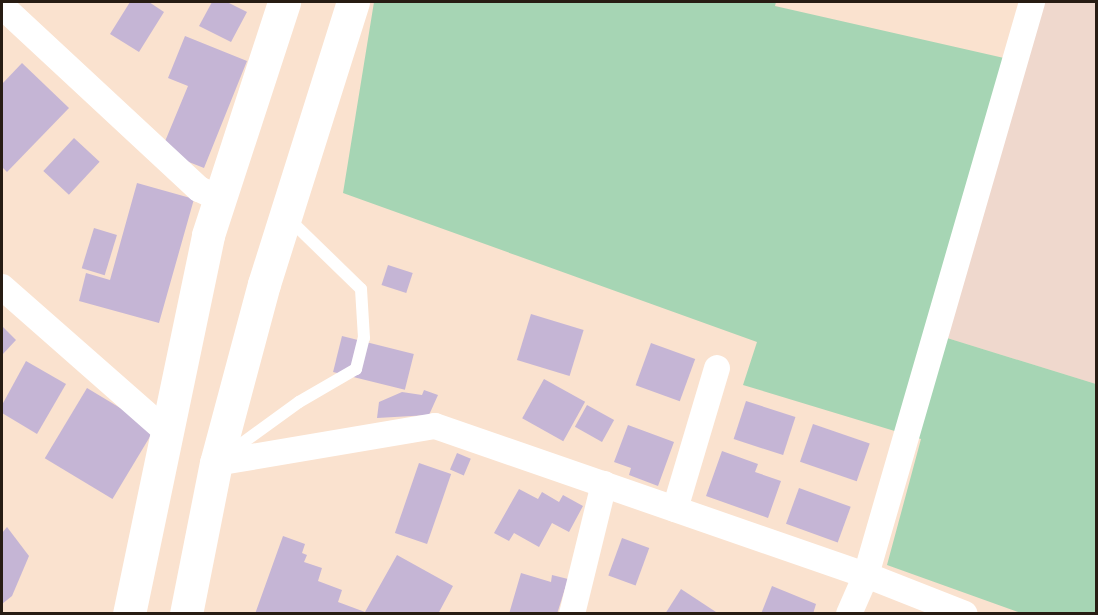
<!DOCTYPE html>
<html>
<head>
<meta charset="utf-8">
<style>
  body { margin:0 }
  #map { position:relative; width:1098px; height:615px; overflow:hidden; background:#fae2cf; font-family:"Roboto Serif",serif }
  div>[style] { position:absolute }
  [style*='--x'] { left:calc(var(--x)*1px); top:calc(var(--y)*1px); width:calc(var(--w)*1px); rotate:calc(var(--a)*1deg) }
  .education>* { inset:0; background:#efd8cd }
  .green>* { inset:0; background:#a6d5b4 }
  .building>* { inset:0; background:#c5b5d5; transform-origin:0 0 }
  .service>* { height:12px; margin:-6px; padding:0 6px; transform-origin:6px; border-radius:6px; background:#fff }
  .minor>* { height:26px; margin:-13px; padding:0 13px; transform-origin:13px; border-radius:13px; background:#fff }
  .secondary>* { height:33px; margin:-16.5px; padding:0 16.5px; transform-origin:16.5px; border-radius:16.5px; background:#fff }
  span { translate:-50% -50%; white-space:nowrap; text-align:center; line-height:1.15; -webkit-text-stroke:4.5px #fff; paint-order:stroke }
  .frame { position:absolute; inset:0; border:3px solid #271c13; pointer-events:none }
</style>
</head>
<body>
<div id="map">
  <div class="education">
    <div style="clip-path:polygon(1021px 2px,1096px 2px,1096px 384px,931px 333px)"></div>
  </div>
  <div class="green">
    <div style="clip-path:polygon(374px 2px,776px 2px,775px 6px,1004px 58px,931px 333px,1096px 384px,1096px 613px,1021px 613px,887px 565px,921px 439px,743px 385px,757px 342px,343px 193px)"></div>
  </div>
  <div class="building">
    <div style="clip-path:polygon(130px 2px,149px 2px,164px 12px,139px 52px,110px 34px)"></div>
    <div style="clip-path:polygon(212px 2px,227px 2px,247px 12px,231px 42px,199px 26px)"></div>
    <div style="clip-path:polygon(185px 36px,247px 61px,204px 168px,161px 151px,188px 86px,168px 78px)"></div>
    <div style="clip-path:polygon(22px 63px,69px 108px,7px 172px,2px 167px,2px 84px)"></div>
    <div style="left:74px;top:138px;width:35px;height:45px;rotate:43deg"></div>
    <div style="clip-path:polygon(137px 183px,194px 199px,159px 323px,79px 301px,86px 273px,110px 280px)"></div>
    <div style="left:94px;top:228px;width:24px;height:42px;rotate:17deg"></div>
    <div style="left:388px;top:265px;width:26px;height:21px;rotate:18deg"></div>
    <div style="left:531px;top:314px;width:55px;height:48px;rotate:17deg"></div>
    <div style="clip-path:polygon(2px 326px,16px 340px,2px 355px)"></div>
    <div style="left:342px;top:336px;width:74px;height:37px;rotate:14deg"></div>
    <div style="left:651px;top:343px;width:47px;height:45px;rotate:20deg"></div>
    <div style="clip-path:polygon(26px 361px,66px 384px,37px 434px,2px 413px,2px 405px)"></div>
    <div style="left:544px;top:379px;width:47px;height:45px;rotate:29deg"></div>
    <div style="left:87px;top:388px;width:79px;height:82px;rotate:31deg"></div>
    <div style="clip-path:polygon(424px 390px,438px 395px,429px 415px,377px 418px,379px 402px,402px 392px,422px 395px)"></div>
    <div style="left:746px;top:401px;width:52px;height:40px;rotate:18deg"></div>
    <div style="left:587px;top:405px;width:31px;height:25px;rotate:29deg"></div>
    <div style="left:813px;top:424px;width:60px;height:40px;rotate:19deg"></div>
    <div style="clip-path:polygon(628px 425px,674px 442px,658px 486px,629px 475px,631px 468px,614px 462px)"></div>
    <div style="clip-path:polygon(722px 451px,758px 464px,755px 472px,781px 481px,768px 518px,706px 496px)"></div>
    <div style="left:457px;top:453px;width:15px;height:18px;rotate:23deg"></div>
    <div style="left:419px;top:463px;width:34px;height:74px;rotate:19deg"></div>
    <div style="left:799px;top:488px;width:55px;height:38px;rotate:20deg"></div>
    <div style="clip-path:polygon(519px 489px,538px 499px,542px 492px,559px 502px,563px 495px,583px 506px,569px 532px,552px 523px,539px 547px,514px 533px,509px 541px,494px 533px)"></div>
    <div style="clip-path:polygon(7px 527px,29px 556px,12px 596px,2px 604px,2px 533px)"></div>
    <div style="clip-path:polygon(283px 536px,305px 544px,302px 553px,307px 555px,304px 562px,322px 568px,318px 581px,342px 590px,338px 602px,365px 612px,397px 555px,453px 586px,438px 614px,255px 614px)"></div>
    <div style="left:622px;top:538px;width:29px;height:40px;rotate:20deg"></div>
    <div style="clip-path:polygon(521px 573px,551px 582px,552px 575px,568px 579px,557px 614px,509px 614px)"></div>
    <div style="clip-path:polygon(772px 586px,816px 604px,813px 614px,761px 614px)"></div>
    <div style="clip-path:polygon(681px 589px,719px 614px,665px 614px)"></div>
  </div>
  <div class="service">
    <div style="--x:226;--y:455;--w:90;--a:-36"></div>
    <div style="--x:299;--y:402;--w:66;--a:-30.1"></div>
    <div style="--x:356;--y:369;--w:32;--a:-76"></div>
    <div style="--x:364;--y:338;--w:49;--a:-93.5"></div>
    <div style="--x:361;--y:289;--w:103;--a:-135.8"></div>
  </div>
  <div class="minor">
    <div style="--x:2;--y:6;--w:269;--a:42.9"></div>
    <div style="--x:199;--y:189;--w:23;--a:25"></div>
    <div style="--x:2;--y:287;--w:220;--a:41.3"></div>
    <div style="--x:216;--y:463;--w:222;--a:-9.6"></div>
    <div style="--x:435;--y:426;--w:456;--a:19.1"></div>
    <div style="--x:866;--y:575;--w:106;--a:21.5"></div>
    <div style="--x:675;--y:509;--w:147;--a:-73.4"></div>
    <div style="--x:572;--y:614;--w:134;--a:-76.2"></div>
    <div style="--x:849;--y:614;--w:43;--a:-66.4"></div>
    <div style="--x:866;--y:575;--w:597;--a:-73.84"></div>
  </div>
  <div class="secondary">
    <div style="--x:129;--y:614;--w:387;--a:-78.2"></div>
    <div style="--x:208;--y:235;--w:245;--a:-71.9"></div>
    <div style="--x:186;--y:614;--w:154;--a:-78.8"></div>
    <div style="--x:216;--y:463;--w:185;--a:-75"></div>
    <div style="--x:264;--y:284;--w:296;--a:-72.5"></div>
  </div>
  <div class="frame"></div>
</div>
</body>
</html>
